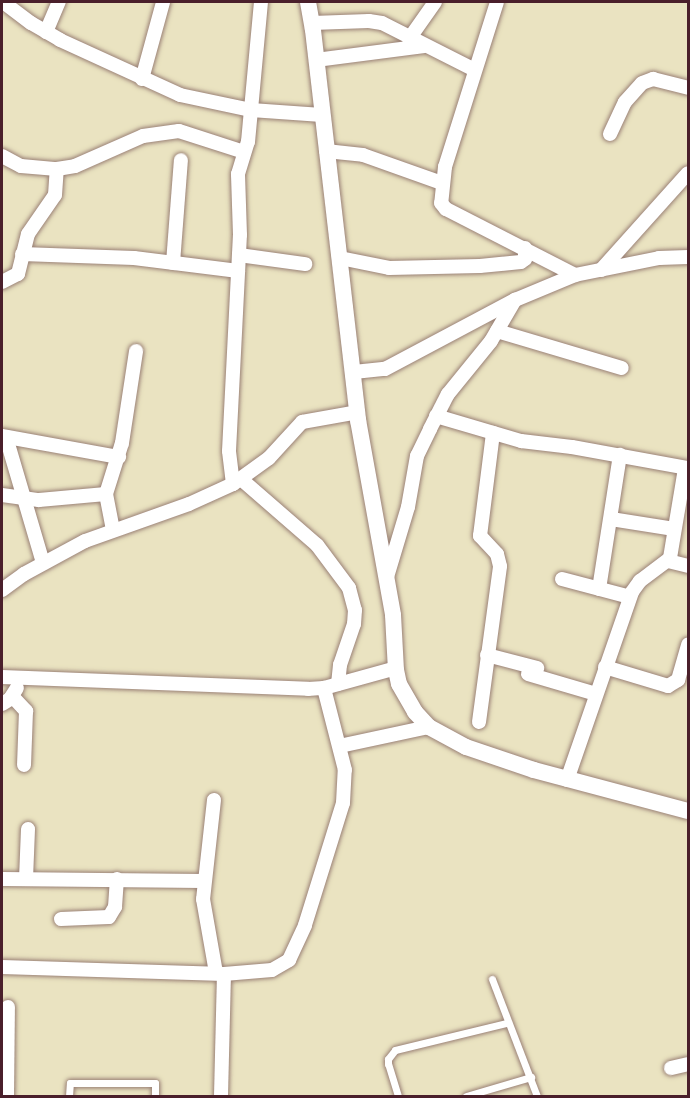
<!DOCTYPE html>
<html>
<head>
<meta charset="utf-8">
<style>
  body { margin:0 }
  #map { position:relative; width:690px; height:1098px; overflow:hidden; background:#eae3c1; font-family:Caveat,sans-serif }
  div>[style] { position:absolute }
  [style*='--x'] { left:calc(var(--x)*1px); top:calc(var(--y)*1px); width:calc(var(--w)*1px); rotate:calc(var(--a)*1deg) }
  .roads { filter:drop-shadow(0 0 2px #9a8176) drop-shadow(0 0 2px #9a8176) }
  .service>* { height:7px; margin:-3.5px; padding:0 3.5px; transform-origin:3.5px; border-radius:3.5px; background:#fff }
  .minor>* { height:14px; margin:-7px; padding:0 7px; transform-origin:7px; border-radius:7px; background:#fff }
  .tertiary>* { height:16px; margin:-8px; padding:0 8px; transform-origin:8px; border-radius:8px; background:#fff }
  span { translate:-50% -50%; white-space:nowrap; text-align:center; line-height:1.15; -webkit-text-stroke:5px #fbf7ec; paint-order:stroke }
  .frame { position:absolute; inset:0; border:3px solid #4a1f2b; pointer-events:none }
</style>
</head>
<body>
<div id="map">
  <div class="roads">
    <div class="service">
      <div style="--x:492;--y:979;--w:125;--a:69"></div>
      <div style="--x:69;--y:1096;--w:13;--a:-86"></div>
      <div style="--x:70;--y:1083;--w:85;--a:0"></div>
      <div style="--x:155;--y:1083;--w:13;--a:90"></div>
      <div style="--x:398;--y:1096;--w:34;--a:-107"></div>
      <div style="--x:388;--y:1064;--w:5;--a:-90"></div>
      <div style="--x:388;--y:1059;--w:11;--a:-52"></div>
      <div style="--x:395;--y:1050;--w:115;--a:-13.6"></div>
      <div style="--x:466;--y:1096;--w:68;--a:-16.3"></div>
    </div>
    <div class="minor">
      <div style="--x:3;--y:2;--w:35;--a:37"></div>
      <div style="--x:31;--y:23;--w:34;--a:30"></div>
      <div style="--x:60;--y:40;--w:132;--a:24.6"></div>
      <div style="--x:180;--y:95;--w:73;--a:11.9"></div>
      <div style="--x:251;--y:110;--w:71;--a:4"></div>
      <div style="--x:497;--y:2;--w:173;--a:107.5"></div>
      <div style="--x:445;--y:167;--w:36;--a:96"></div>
      <div style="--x:441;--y:203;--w:8;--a:50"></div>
      <div style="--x:446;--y:209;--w:145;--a:27.1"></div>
      <div style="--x:312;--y:23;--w:57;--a:-2"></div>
      <div style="--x:369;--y:21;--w:13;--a:9"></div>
      <div style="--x:382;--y:23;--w:104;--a:26.8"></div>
      <div style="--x:46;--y:32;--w:33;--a:-67"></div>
      <div style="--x:409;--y:39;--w:45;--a:-54.9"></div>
      <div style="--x:316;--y:60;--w:109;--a:-7.4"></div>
      <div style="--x:142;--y:79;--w:80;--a:-74.7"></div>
      <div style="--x:610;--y:134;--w:35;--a:-65"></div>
      <div style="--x:625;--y:102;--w:25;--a:-48"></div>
      <div style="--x:642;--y:83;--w:12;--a:-20"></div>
      <div style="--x:653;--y:79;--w:36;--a:14"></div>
      <div style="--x:326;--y:151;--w:37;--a:6"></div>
      <div style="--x:363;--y:155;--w:84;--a:19.5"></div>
      <div style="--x:2;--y:156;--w:21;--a:28"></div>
      <div style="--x:21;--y:166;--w:36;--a:5"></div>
      <div style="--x:57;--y:169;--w:18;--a:-9"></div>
      <div style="--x:75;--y:166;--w:74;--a:-23.8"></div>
      <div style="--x:143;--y:136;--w:36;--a:-8"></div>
      <div style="--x:179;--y:131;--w:68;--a:17.9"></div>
      <div style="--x:22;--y:254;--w:112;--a:2"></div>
      <div style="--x:134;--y:258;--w:105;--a:7.1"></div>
      <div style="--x:239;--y:255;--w:67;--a:7.8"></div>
      <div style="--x:340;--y:258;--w:50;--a:11.5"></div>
      <div style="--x:389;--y:268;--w:91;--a:-1.3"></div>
      <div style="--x:480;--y:266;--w:41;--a:-5.6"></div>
      <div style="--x:521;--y:262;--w:5;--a:-37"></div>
      <div style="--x:525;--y:259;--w:11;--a:-90"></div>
      <div style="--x:173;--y:263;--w:103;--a:-85.6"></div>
      <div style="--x:601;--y:270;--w:130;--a:-48.1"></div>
      <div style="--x:2;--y:282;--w:18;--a:-27"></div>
      <div style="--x:18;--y:274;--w:41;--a:-76"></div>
      <div style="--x:28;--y:234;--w:47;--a:-55.3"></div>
      <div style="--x:55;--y:195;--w:26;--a:-86"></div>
      <div style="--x:497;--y:331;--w:130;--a:16.5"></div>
      <div style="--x:354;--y:372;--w:31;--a:-6"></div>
      <div style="--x:385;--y:369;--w:147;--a:-28"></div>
      <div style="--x:436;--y:416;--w:89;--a:16.4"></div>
      <div style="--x:521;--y:441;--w:51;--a:6.7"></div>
      <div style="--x:572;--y:447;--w:118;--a:10.3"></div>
      <div style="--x:2;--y:436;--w:119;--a:10.2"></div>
      <div style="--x:6;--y:437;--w:131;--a:73.6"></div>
      <div style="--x:241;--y:479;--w:101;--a:41"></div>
      <div style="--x:317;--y:545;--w:54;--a:53.3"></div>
      <div style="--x:349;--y:588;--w:23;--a:75"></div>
      <div style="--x:355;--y:610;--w:14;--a:94"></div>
      <div style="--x:354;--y:624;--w:43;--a:108.9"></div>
      <div style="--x:340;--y:665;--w:19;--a:96"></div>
      <div style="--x:233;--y:484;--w:33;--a:-97"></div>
      <div style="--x:229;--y:451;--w:216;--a:-87.1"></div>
      <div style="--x:240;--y:235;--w:61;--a:-91.9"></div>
      <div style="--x:238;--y:174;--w:34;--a:-73"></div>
      <div style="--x:248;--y:142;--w:141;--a:-84.7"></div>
      <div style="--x:2;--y:495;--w:37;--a:8"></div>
      <div style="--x:39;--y:500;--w:67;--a:-5.1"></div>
      <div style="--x:611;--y:519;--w:64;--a:9"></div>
      <div style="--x:113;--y:530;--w:37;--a:-101"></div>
      <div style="--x:106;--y:494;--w:53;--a:-72.6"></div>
      <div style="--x:122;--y:443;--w:93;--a:-81.3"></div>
      <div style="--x:668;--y:561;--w:21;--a:14"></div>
      <div style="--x:387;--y:577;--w:73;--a:-73.3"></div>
      <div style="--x:408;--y:507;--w:52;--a:-80"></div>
      <div style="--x:417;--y:456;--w:30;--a:-64"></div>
      <div style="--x:430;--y:429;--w:39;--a:-63"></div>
      <div style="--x:448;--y:394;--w:68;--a:-50.9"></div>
      <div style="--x:491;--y:341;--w:48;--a:-59.7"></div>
      <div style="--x:515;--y:300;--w:65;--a:-22.6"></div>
      <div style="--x:575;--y:275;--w:86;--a:-11.4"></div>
      <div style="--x:659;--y:258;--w:29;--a:-2"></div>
      <div style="--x:562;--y:579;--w:70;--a:14.8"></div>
      <div style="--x:599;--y:589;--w:136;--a:-81.1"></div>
      <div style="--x:2;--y:590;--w:27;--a:-36"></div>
      <div style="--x:24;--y:574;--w:69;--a:-28.4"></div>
      <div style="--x:85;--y:541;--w:110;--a:-19.6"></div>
      <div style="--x:189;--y:504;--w:48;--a:-24.4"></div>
      <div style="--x:233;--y:484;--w:44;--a:-35.8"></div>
      <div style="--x:269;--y:458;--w:49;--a:-47.5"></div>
      <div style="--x:302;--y:422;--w:57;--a:-10.1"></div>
      <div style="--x:487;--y:655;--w:52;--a:14.6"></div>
      <div style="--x:605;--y:667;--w:66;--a:16.8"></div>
      <div style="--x:668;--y:686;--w:12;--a:-31"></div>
      <div style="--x:678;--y:680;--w:37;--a:-74"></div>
      <div style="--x:528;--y:674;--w:71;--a:16.4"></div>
      <div style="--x:2;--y:677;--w:306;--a:2.2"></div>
      <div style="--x:308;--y:689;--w:16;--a:-4"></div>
      <div style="--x:324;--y:688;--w:75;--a:-15.5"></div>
      <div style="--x:12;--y:696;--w:21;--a:47"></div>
      <div style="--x:26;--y:711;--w:54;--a:92.1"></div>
      <div style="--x:2;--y:704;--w:9;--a:-32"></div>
      <div style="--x:10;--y:699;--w:13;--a:-58"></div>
      <div style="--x:479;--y:722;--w:157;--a:-82.3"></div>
      <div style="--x:500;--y:566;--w:12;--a:-104"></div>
      <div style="--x:497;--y:554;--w:25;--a:-133"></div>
      <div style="--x:480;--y:536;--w:104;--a:-82.8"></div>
      <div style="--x:340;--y:746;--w:91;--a:-12.1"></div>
      <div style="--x:567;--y:780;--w:199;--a:-70.9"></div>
      <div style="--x:632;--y:592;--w:14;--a:-54"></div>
      <div style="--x:640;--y:581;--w:38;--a:-37"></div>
      <div style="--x:670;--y:558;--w:91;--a:-80.5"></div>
      <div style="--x:214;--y:800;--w:100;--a:96.3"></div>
      <div style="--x:203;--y:899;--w:75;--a:80"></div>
      <div style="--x:2;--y:879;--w:201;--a:0.6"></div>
      <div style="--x:26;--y:879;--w:50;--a:-87.7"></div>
      <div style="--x:61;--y:919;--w:48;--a:-2.4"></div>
      <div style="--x:109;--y:917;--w:12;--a:-59"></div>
      <div style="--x:115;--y:907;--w:28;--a:-86"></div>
      <div style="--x:2;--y:967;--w:222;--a:1.8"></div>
      <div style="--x:224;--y:974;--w:48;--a:-4.8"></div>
      <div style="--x:272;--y:970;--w:20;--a:-30"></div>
      <div style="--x:289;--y:960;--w:38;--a:-65"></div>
      <div style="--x:305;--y:925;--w:128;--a:-72.7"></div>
      <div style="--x:343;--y:803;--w:33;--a:-87"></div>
      <div style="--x:345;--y:770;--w:85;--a:-104.4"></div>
      <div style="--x:671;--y:1068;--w:17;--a:-13"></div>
      <div style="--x:7;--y:1096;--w:89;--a:-89.4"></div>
      <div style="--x:221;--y:1096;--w:122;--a:-88.6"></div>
    </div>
    <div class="tertiary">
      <div style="--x:308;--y:2;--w:28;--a:80"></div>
      <div style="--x:313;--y:30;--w:393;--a:83.4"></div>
      <div style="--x:358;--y:420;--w:198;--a:79.8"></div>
      <div style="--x:393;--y:615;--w:55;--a:86.9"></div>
      <div style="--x:396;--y:670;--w:14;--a:78"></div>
      <div style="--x:399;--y:684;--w:32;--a:60"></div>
      <div style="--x:415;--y:712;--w:21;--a:47"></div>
      <div style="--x:429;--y:727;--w:42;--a:28.4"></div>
      <div style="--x:466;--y:747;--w:72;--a:18.7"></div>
      <div style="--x:534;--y:770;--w:159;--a:14.9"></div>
    </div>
  </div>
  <div class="frame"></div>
</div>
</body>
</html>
